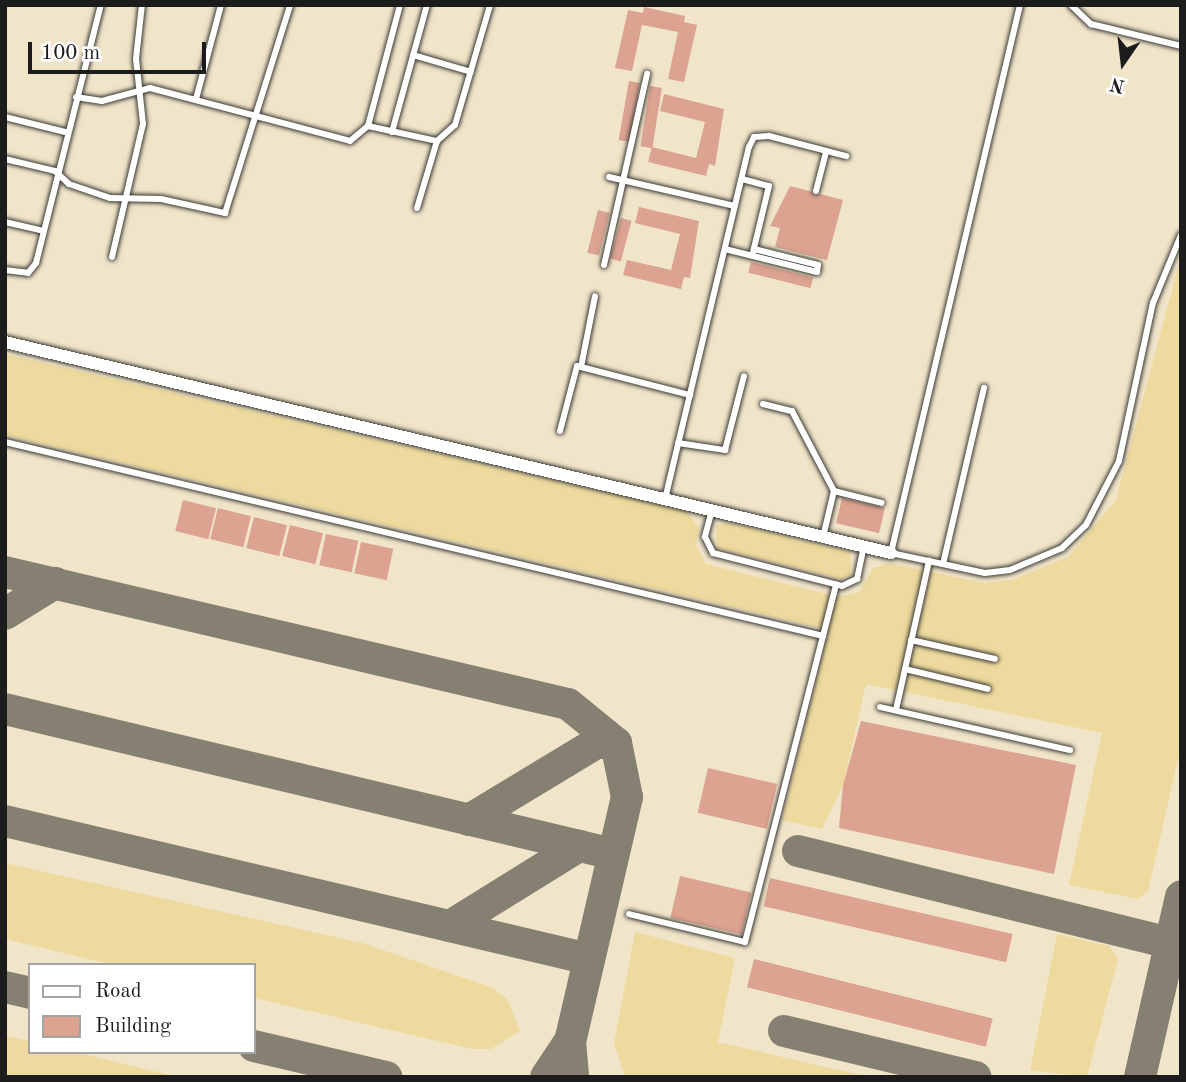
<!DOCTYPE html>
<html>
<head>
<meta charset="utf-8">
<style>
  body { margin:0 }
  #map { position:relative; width:1186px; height:1082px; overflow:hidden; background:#f0e5c9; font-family:"Old Standard TT",serif }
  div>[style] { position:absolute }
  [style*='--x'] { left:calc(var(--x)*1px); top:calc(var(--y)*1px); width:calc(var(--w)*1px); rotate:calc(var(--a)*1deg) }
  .sand>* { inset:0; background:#eeda9e }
  .taxiway>* { height:32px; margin:-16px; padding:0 16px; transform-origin:16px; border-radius:16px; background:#868072 }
  .building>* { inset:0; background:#dba390; transform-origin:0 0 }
  .roads { filter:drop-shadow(0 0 2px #3c3a36) drop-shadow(0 0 2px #3c3a36) }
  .service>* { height:6px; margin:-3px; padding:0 3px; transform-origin:3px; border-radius:3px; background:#fff }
  .minor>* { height:12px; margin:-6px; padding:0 6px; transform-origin:6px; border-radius:6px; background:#fff }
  span { translate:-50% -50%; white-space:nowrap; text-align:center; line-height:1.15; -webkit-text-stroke:5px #fff; paint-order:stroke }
  .frame { position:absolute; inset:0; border:7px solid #1c1c1c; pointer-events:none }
  .legend { position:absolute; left:28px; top:963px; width:228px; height:91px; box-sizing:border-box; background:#fff; border:2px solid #a4a4a4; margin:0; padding:9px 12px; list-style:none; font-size:21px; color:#1c1c1c }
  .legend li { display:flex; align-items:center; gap:14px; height:35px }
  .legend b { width:35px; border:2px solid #a4a4a4 }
  .north { position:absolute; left:1088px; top:28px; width:70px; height:70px; -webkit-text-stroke:5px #fff; paint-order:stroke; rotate:194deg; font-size:19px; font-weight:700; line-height:28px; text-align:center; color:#1c1c1c }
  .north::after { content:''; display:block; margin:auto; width:24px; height:32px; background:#1c1c1c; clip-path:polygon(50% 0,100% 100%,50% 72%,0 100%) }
  .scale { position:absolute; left:28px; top:42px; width:178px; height:32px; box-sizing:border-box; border:4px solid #1c1c1c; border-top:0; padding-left:9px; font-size:21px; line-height:24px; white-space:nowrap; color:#1c1c1c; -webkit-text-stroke:5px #fff; paint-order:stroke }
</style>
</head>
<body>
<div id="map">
  <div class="sand">
    <div style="clip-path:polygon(1181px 256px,1181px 746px,1148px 891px,1138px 899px,1069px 885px,1102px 733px,866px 684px,843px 785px,822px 829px,782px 820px,829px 630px,5px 435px,5px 354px,687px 511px,699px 528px,696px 545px,706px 564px,839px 597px,859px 592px,873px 568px,889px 563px,984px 583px,1012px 580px,1068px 557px,1116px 500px)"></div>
    <div style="clip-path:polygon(728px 523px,850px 552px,851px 575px,842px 579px,717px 548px,716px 525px)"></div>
    <div style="clip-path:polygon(5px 863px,362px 943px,491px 987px,507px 999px,520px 1031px,491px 1049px,472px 1049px,254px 998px,254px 965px,113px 965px,5px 939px)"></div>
    <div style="clip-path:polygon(635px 932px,735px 958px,718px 1042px,870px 1077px,625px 1077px,614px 1043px)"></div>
    <div style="clip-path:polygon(1057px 934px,1109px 946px,1118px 959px,1087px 1077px,1030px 1070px)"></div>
    <div style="clip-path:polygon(5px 1036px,30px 1041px,30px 1052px,75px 1052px,178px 1077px,5px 1077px)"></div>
  </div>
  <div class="taxiway">
    <div style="--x:5;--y:572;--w:578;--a:13.2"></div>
    <div style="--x:568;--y:704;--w:62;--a:39.1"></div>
    <div style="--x:616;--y:743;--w:55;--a:78.5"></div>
    <div style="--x:627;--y:797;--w:251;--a:103.1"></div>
    <div style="--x:5;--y:614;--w:59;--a:-31.8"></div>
    <div style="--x:5;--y:709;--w:625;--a:13.41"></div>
    <div style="--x:469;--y:820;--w:149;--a:-31.2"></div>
    <div style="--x:596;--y:743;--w:20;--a:0"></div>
    <div style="--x:5;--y:821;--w:600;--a:13.3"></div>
    <div style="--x:798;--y:851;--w:382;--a:13.9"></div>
    <div style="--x:450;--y:926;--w:152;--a:-31.8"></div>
    <div style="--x:5;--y:987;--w:26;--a:13"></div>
    <div style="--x:784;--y:1031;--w:197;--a:13.5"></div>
    <div style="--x:254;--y:1046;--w:136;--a:13.2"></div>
    <div style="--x:546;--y:1077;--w:43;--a:-56.3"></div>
    <div style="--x:570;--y:1041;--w:36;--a:85"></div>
    <div style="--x:1140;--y:1077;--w:185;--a:-77.2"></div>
  </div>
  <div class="building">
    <div style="clip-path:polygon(644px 7px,685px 16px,684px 22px,697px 25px,684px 82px,668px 79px,678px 32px,642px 25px,632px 71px,615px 68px,628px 10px,643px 13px)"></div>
    <div style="left:629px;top:81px;width:11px;height:60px;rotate:10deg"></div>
    <div style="left:650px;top:86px;width:12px;height:61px;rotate:9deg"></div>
    <div style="clip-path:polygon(664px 94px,724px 109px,715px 166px,709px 164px,706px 176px,648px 162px,652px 147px,696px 158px,705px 122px,660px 111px)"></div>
    <div style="clip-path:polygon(790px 186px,843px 200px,827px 260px,775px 247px,780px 228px,770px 226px)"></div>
    <div style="clip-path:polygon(639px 207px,699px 221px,690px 278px,684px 277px,681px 289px,623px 275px,627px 260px,671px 270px,680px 234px,635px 223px)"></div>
    <div style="left:598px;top:210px;width:12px;height:44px;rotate:14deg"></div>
    <div style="left:621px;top:218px;width:11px;height:42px;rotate:15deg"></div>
    <div style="left:751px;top:262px;width:64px;height:11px;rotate:14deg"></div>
    <div style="left:842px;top:498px;width:44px;height:26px;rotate:13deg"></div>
    <div style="left:183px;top:500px;width:34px;height:32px;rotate:14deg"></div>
    <div style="left:218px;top:508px;width:34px;height:32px;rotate:14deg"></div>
    <div style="left:254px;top:517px;width:34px;height:32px;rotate:14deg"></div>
    <div style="left:290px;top:525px;width:34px;height:32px;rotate:14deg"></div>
    <div style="left:326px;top:534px;width:33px;height:32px;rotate:12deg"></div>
    <div style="left:361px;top:542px;width:33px;height:32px;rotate:12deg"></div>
    <div style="clip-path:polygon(861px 721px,1076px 765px,1054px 874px,839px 828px,843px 785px)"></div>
    <div style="left:708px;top:768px;width:71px;height:46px;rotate:13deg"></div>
    <div style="left:680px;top:876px;width:73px;height:43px;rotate:13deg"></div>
    <div style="left:770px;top:878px;width:249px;height:29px;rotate:13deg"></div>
    <div style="left:754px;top:959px;width:246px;height:29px;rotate:14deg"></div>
  </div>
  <div class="roads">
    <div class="service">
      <div style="--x:1020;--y:5;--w:563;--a:103.25"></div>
      <div style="--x:891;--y:553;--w:96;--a:12"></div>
      <div style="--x:985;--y:573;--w:25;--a:-7"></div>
      <div style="--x:1010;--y:570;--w:56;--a:-22.9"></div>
      <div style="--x:1062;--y:548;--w:33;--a:-44"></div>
      <div style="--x:1086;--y:525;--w:72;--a:-62.7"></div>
      <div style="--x:1119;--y:461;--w:162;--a:-77.9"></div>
      <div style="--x:1153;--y:303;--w:74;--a:-67.6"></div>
      <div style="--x:1071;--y:5;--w:28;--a:44"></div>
      <div style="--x:1091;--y:24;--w:93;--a:13.7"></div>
      <div style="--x:413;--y:55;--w:60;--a:16.3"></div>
      <div style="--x:76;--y:97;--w:26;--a:9"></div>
      <div style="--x:102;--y:101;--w:50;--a:-15.2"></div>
      <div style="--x:150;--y:88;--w:207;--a:14.8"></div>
      <div style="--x:350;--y:141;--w:23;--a:-40"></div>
      <div style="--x:368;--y:126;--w:71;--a:12.3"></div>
      <div style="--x:437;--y:141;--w:24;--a:-42"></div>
      <div style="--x:455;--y:125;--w:125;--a:-73.7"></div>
      <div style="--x:196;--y:99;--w:97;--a:-75.1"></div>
      <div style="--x:5;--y:117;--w:62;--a:14"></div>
      <div style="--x:368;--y:126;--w:125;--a:-75.2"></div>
      <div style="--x:392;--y:132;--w:132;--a:-74.6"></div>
      <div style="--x:5;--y:159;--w:51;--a:13.5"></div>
      <div style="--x:55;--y:171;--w:19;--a:43"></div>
      <div style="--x:69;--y:184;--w:43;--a:18.9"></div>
      <div style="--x:110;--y:198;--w:51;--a:1.1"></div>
      <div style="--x:161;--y:199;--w:66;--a:12.3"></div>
      <div style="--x:225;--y:213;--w:218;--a:-72.6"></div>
      <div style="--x:609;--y:177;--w:129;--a:13"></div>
      <div style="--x:742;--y:179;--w:28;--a:15"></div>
      <div style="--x:769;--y:186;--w:68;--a:103.6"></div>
      <div style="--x:816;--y:191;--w:40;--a:-75.6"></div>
      <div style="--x:417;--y:208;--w:70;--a:-73.4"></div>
      <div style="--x:5;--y:222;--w:36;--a:13"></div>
      <div style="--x:725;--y:249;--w:95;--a:14"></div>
      <div style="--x:817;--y:272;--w:7;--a:-82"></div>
      <div style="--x:818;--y:265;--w:66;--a:-166"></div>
      <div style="--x:112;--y:257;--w:137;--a:-76.9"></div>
      <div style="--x:143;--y:124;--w:65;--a:-96.1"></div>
      <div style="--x:136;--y:59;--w:54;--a:-83.7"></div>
      <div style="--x:604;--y:265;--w:196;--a:-77.3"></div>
      <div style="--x:5;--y:270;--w:23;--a:7"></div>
      <div style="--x:28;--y:273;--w:13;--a:-51"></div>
      <div style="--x:36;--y:263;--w:266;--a:-75.9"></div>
      <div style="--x:581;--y:367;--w:72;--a:-78.8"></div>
      <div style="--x:763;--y:404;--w:30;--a:14"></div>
      <div style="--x:792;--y:411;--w:90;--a:62.3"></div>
      <div style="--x:834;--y:491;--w:49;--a:14"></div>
      <div style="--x:560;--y:431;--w:67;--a:-75.3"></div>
      <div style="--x:577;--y:366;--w:117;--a:14.4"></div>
      <div style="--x:5;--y:442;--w:841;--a:13.34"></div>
      <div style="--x:678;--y:443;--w:48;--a:8.5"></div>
      <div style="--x:725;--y:450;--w:76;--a:-75.6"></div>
      <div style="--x:665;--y:499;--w:362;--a:-76.6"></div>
      <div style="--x:749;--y:147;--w:11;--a:-63"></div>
      <div style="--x:754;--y:137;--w:15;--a:-4"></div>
      <div style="--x:769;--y:136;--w:80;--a:14.6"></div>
      <div style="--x:712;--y:510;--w:28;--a:105"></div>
      <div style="--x:705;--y:537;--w:18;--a:63"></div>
      <div style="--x:713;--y:553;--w:133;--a:14.3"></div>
      <div style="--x:842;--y:586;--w:17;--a:-25"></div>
      <div style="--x:857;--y:579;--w:33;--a:-78"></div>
      <div style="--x:823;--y:537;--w:47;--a:-76.6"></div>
      <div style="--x:943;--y:564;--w:181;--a:-76.9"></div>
      <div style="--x:911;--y:640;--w:86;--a:12.7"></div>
      <div style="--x:905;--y:669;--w:85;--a:13.5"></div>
      <div style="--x:880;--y:707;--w:195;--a:12.8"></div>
      <div style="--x:896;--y:710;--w:153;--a:-77.5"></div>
      <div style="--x:629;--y:914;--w:119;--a:13.6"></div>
      <div style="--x:745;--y:942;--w:369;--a:-75.7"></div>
    </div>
    <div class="minor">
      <div style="--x:5;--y:342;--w:911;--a:13.4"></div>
    </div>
  </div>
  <div class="frame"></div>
  <ul class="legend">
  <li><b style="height:9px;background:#fff"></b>Road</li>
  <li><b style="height:19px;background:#dba390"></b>Building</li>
  </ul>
  <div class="north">N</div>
  <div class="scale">100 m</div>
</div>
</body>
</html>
